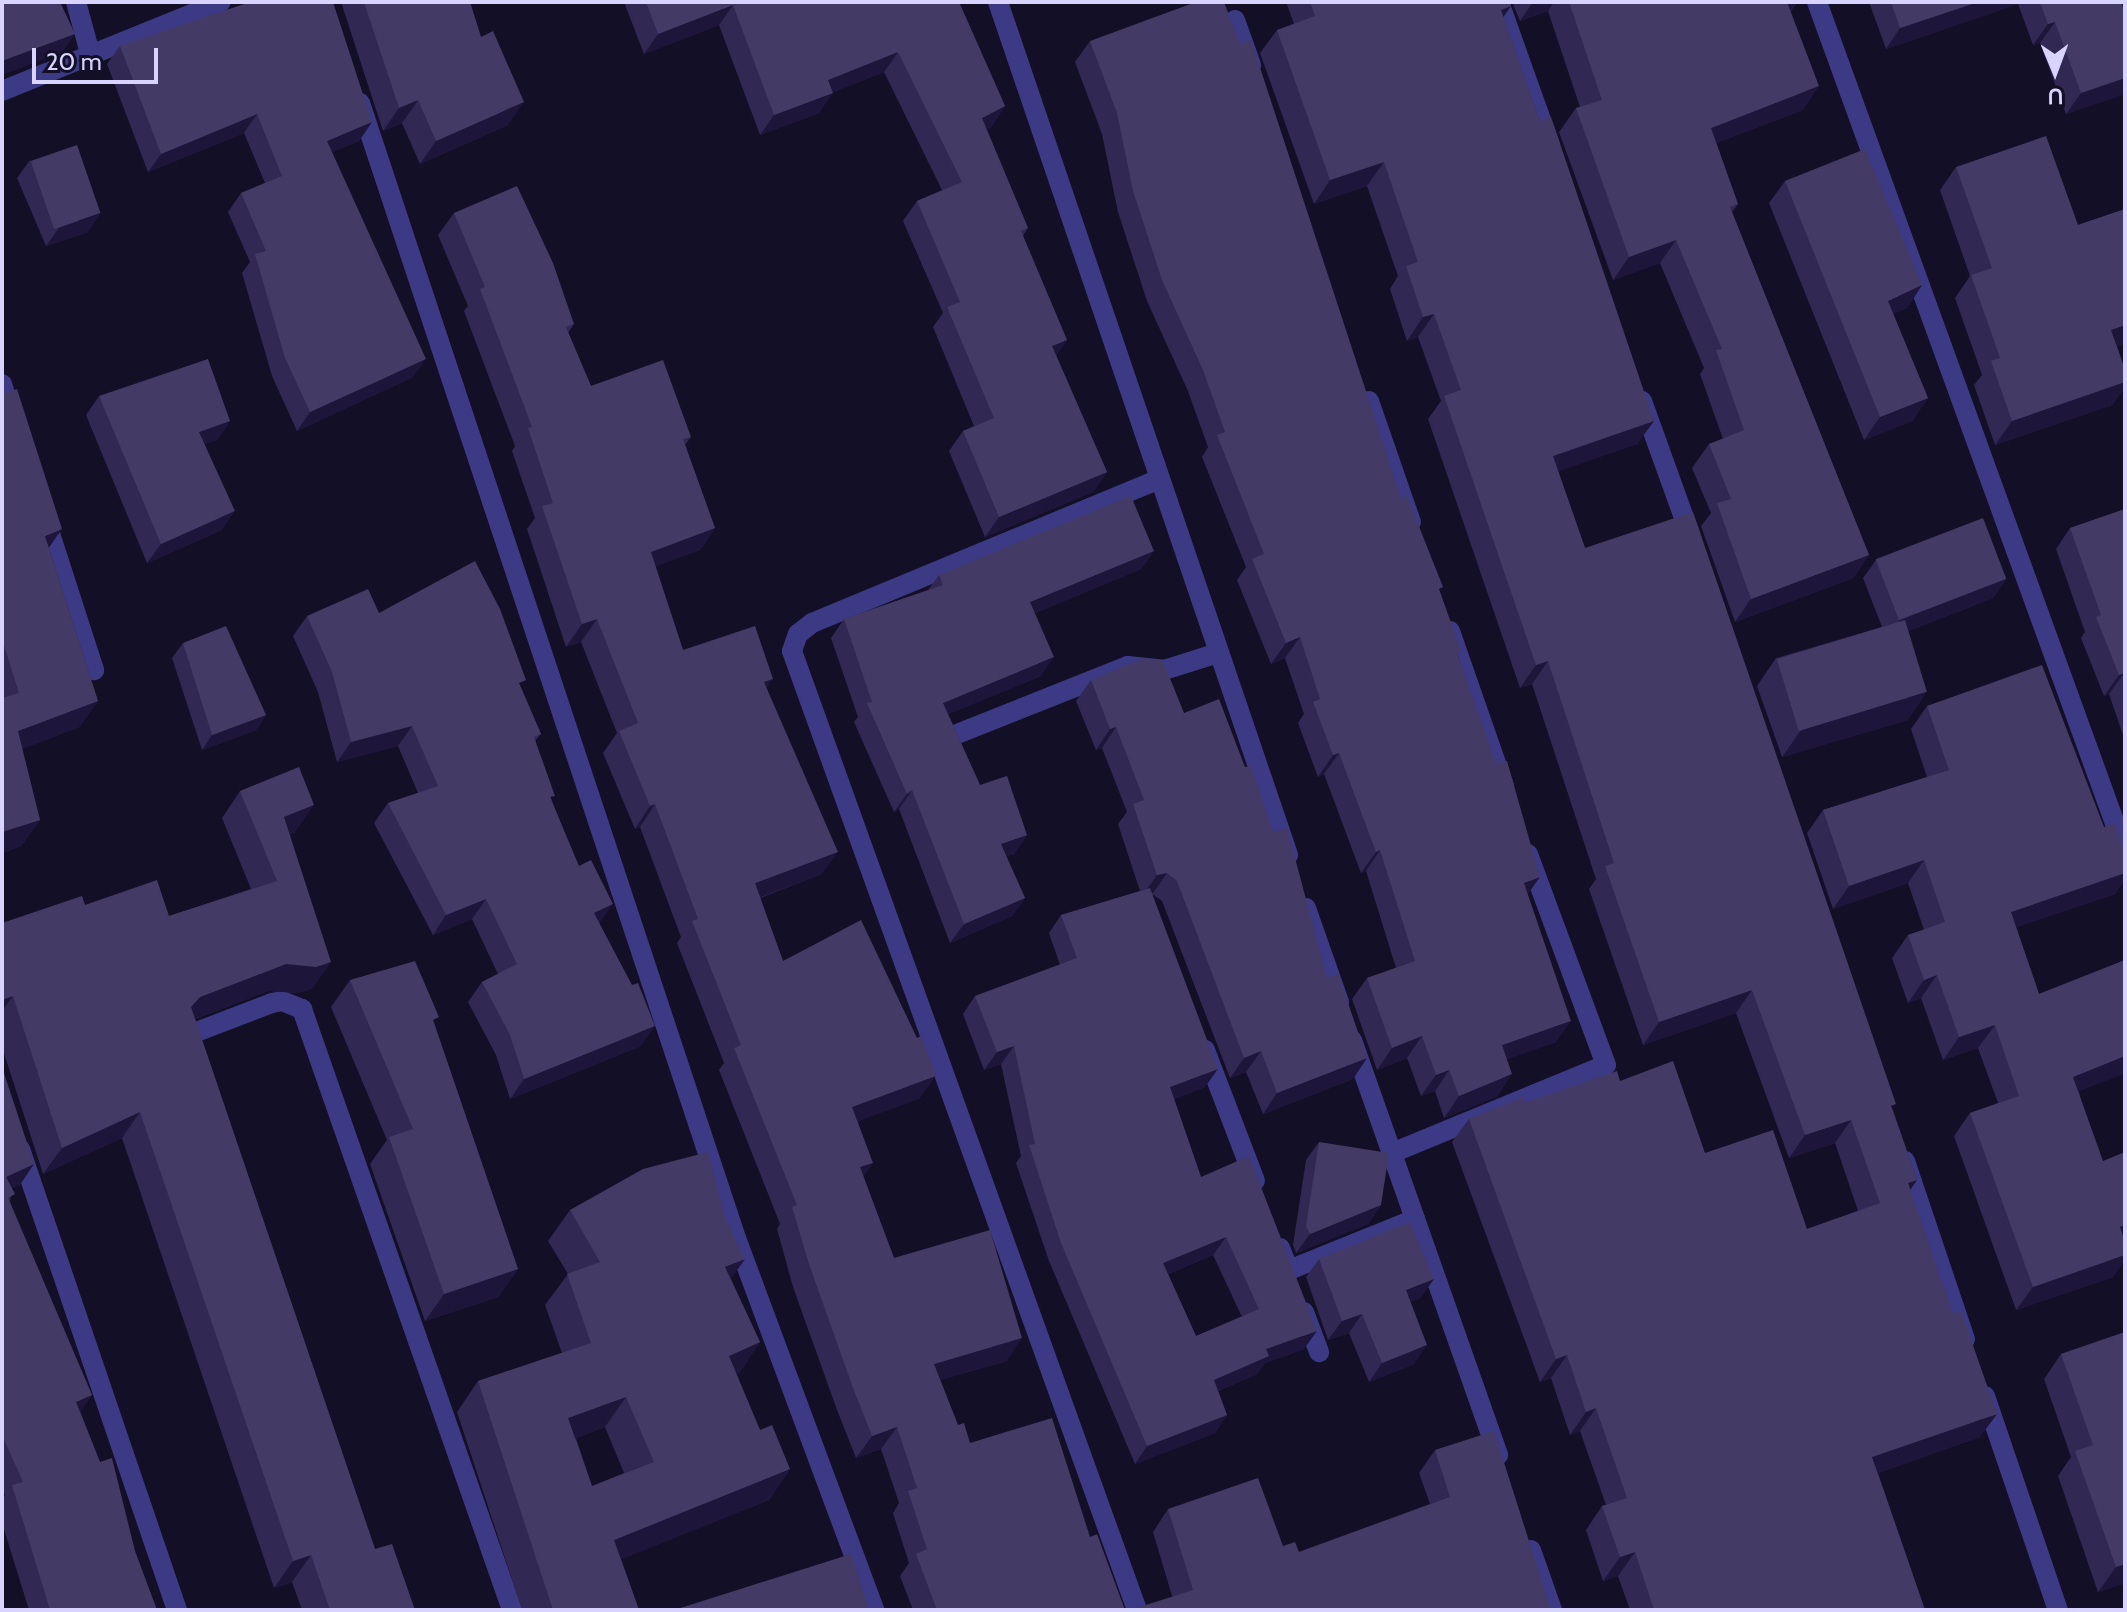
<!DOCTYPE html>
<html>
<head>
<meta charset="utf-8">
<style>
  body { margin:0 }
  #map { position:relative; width:2127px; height:1612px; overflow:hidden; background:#130f26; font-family:Cabin,sans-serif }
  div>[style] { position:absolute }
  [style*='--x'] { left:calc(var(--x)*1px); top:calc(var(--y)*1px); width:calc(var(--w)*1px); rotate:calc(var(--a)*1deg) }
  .minor>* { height:20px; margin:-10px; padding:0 10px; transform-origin:10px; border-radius:10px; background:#3d3a85 }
  .wall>* { inset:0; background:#312854 }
  .shaded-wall>* { inset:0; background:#1d163a }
  .building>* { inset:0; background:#433a66; transform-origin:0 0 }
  span { translate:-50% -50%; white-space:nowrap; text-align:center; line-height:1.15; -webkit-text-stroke:6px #130f26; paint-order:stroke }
  .frame { position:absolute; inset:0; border:4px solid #d9d4ff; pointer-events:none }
  .north { position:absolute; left:2015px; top:32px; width:80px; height:80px; -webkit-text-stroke:6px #130f26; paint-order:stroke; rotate:179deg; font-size:22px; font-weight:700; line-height:32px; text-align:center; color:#d9d4ff }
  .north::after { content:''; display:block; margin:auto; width:28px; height:36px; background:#d9d4ff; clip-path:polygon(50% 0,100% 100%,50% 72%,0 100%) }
  .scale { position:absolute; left:32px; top:48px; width:126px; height:36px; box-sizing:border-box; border:4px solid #d9d4ff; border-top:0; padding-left:10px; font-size:24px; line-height:28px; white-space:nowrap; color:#d9d4ff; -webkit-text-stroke:6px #130f26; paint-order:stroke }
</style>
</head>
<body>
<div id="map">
  <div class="minor">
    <div style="--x:76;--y:2;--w:57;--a:74.7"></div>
    <div style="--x:998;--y:2;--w:901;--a:71.22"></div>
    <div style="--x:1499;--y:2;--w:152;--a:70.4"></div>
    <div style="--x:1817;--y:2;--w:903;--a:70.06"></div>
    <div style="--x:1235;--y:20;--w:48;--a:70.4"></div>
    <div style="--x:2;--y:91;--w:236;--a:-22.1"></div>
    <div style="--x:360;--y:103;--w:1196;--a:71.67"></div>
    <div style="--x:736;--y:1238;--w:397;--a:69.6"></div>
    <div style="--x:2;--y:384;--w:37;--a:73"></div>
    <div style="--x:1369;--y:401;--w:128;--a:70.9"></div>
    <div style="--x:1642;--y:401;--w:148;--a:70.2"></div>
    <div style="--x:45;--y:518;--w:160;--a:72.1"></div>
    <div style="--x:1450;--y:631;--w:164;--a:70.8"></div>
    <div style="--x:952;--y:736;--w:189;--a:-21.7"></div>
    <div style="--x:1128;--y:666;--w:36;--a:6"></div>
    <div style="--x:1164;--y:670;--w:57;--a:-17.5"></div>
    <div style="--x:1306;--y:908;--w:100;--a:70.7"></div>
    <div style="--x:186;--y:1036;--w:92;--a:-21"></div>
    <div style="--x:272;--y:1003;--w:10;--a:-11"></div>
    <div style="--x:282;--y:1001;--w:22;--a:22"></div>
    <div style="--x:302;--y:1009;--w:637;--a:70.74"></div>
    <div style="--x:1352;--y:1040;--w:440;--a:70.6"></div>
    <div style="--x:1205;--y:1050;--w:140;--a:69.1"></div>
    <div style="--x:20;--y:1149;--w:487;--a:71.2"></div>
    <div style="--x:1392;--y:1153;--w:231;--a:-22.4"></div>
    <div style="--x:1606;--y:1065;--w:225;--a:-110.3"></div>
    <div style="--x:1905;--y:1161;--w:188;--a:71.4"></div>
    <div style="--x:1280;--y:1248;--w:24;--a:68"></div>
    <div style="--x:1289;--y:1270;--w:136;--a:-22"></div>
    <div style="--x:1304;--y:1312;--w:43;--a:69.4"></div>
    <div style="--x:1985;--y:1396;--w:226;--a:71.2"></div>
    <div style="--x:1531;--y:1550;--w:64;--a:70.7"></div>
    <div style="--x:1137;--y:1610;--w:1019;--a:-109.79"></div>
    <div style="--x:792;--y:651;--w:18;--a:-71"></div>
    <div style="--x:798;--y:634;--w:18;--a:-38"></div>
    <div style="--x:812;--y:623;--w:373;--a:-22.5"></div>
  </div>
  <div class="wall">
    <div style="clip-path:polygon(341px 2px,470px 2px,508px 125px,420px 164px,402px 123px,383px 131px)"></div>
    <div style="clip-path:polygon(624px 2px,959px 2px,1005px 106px,991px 127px,986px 129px,1028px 228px,1023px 236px,1067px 340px,1056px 355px,1107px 472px,1093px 492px,985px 537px,949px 451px,963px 431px,974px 426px,933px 327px,943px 313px,903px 221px,917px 201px,942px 190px,884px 72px,833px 92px,819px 113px,760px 135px,719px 25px,644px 54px)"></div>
    <div style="clip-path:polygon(1286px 2px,1510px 2px,1511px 6px,1503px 17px,1540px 121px,1654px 421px,1637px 444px,1558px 471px,1585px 548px,1893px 1110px,1917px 1180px,1910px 1190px,1980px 1437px,1878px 1473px,1925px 1610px,1630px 1610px,1618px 1576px,1603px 1581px,1586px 1530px,1602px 1506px,1606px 1505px,1580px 1431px,1570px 1435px,1551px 1378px,1540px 1382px,1452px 1142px,1469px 1119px,1525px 1103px,1620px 1081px,1705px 1153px,1807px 1229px,1858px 1211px,1835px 1143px,1789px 1158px,1736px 1013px,1643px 1045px,1589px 889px,1596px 879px,1532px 684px,1520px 688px,1428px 419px,1441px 401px,1418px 337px,1407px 341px,1390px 289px,1398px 276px,1367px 186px,1314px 204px,1260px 53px,1277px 30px,1294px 24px)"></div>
    <div style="clip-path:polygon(1512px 2px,1797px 2px,1791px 11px,1803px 110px,1716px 143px,1738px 204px,1732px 212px,1869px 555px,1853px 578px,1735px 622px,1701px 526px,1711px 513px,1692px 468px,1709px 444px,1723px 439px,1700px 374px,1704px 368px,1660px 263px,1613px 280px,1559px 132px,1576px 108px,1580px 107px,1548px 11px,1520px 21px)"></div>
    <div style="clip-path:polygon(1869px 2px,2121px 2px,2125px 94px,2066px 114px,2040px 43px,2033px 45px,2018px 4px,1886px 49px)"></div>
    <div style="clip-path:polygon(1090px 41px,1401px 498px,1440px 592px,1527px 895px,1556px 1042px,1507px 1059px,1498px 1096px,1444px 1118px,1435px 1091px,1421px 1096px,1407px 1058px,1377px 1070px,1352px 999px,1367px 978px,1396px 968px,1366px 871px,1361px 873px,1324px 774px,1318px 777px,1298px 723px,1304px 714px,1285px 658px,1271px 664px,1237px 580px,1246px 567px,1202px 457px,1208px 447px,1188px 391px,1147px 301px,1118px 212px,1102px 134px,1075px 62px)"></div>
    <div style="clip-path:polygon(120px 46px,372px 122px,359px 141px,332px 152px,413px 377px,297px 431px,272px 376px,242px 273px,250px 262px,228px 212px,241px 193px,265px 183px,244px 133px,148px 172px,107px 64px)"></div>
    <div style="clip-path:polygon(30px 160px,88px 232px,46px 246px,17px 178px)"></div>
    <div style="clip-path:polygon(1956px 167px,2078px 225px,2125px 209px,2125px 343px,2117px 346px,2125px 370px,2125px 387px,2112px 405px,1995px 445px,1974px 385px,1982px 375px,1955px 298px,1970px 276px,1940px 190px)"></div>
    <div style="clip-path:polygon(1785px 181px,1922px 285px,1907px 308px,1893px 314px,1928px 398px,1912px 421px,1864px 440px,1769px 203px)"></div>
    <div style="clip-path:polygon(454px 213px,574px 324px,568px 333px,591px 386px,691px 437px,685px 445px,715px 528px,700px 550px,655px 566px,683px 650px,766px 687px,822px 874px,760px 898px,783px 961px,920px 1098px,858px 1121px,863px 1177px,894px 1258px,1007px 1361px,940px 1380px,958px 1425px,970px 1443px,1090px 1537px,1125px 1610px,913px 1610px,900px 1576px,909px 1563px,893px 1513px,899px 1503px,881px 1449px,856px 1458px,837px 1410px,793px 1287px,777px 1229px,780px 1224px,719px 1070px,724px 1063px,677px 943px,681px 937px,640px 827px,635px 829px,603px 753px,617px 733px,581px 642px,566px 647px,527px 529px,535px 518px,512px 451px,515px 446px,464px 311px,468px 306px,438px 235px)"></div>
    <div style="clip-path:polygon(2px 394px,49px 548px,98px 701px,79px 727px,22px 749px,40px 820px,21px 846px,2px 853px)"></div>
    <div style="clip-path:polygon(99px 396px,230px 421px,217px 440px,204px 444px,222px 530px,147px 563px,86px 415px)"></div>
    <div style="clip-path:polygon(2125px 509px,2125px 741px,2109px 694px,2104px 696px,2081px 638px,2085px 632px,2056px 549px,2070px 528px)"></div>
    <div style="clip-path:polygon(1154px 551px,1141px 569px,1035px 613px,1041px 676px,948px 714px,980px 785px,1027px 835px,1014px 854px,1006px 856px,1025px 898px,1012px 916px,950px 943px,899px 809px,894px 812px,854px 722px,858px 717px,831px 638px,844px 619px,928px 590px,939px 575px)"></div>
    <div style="clip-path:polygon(1876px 560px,2006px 579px,1993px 598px,1908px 631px,1908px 720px,1782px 757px,1757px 686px,1776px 658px,1882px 627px,1863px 578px)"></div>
    <div style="clip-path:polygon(379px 613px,521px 688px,541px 734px,535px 741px,552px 801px,599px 923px,641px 1046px,510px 1099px,496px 1055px,468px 1002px,482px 982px,498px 974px,472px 919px,433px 935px,374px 823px,388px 803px,418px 793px,398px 746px,337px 762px,318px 692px,293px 636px,307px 616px)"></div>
    <div style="clip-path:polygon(183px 643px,266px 715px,256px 730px,202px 750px,172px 658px)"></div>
    <div style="clip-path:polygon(evenodd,1091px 680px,1184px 713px,1353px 1079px,1263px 1114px,1246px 1072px,1230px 1078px,1162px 901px,1152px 894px,1205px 1087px,1174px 1099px,1201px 1177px,1304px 1349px,1265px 1363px,1257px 1374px,1218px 1391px,1227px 1415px,1215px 1433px,1135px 1464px,1049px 1261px,1016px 1163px,1021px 1156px,1001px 1064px,984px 1070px,963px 1014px,975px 996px,1060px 965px,1049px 933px,1061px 915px,1140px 891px,1118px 824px,1127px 812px,1102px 748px,1096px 750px,1076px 701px,1091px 680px,1213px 1255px,1242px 1317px,1196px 1336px,1168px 1274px,1213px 1255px)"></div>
    <div style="clip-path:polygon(1927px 706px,2104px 827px,2125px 854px,2125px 879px,2115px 894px,2016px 927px,2039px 994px,2125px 960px,2125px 1073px,2079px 1091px,2113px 1277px,2016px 1310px,1954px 1136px,1970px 1113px,1998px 1103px,1978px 1048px,1943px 1060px,1921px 998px,1908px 1003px,1892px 958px,1908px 935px,1924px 930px,1908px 883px,1833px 909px,1807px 833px,1823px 810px,1927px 777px,1911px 729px)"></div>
    <div style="clip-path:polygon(240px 791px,295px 832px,290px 834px,313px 988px,298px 993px,268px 991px,195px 1019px,375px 1549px,415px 1610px,302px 1610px,292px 1582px,274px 1588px,122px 1138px,43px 1174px,2px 1047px,2px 923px,85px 905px,169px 916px,251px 889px,222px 818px)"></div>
    <div style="clip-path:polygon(350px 980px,434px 1023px,518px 1269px,498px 1297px,425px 1321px,370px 1164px,387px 1140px,331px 1007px)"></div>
    <div style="clip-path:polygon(2px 1074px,20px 1185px,12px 1188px,10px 1202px,92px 1395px,80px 1411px,157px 1610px,29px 1610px,2px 1523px,2px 1499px,5px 1495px,2px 1489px)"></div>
    <div style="clip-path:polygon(1319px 1142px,1381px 1205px,1368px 1224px,1296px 1253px,1293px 1245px,1306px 1160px)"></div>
    <div style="clip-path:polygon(evenodd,570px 1210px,731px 1279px,760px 1342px,739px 1373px,736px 1374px,760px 1430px,790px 1469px,769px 1500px,621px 1559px,639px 1610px,522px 1610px,457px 1412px,478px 1381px,562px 1353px,545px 1305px,568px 1274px,548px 1241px,570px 1210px,605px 1427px,624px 1473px,592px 1486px,576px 1438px,605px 1427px)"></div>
    <div style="clip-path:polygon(1319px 1259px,1434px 1279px,1420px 1298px,1410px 1302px,1414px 1364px,1369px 1382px,1349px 1333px,1328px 1340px,1306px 1277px)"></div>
    <div style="clip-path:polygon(2125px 1332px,2125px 1583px,2098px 1592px,2058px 1476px,2071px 1457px,2044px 1379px,2061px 1354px)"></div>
    <div style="clip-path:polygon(1435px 1450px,1551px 1610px,1172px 1596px,1153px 1532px,1168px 1509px,1299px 1552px,1430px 1504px,1419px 1473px)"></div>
  </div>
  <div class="shaded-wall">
    <div style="clip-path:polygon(1533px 2px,1554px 2px,1548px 11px,1520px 21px)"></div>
    <div style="clip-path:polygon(1785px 2px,1797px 2px,1785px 18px)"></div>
    <div style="clip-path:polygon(1978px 2px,2020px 2px,2018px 4px,1886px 49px,1900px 28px)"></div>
    <div style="clip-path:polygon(733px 5px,719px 25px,644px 54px,658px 34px)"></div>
    <div style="clip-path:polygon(1511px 6px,1495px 29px,1501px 10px)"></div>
    <div style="clip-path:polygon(2055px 22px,2040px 43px,2033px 45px,2048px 24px)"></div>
    <div style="clip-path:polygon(75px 34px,62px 53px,2px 75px,2px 61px)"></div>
    <div style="clip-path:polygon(898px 52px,884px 72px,814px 100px,828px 80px)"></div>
    <div style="clip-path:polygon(2125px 78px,2125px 94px,2066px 114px,2081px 93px)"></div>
    <div style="clip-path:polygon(1819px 86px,1803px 110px,1695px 151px,1711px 128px)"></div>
    <div style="clip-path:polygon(833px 93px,819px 113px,760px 135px,774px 115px)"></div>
    <div style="clip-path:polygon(418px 100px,402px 123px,383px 131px,399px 108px)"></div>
    <div style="clip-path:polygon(524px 102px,508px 125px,420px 164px,436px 141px)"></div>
    <div style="clip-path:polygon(1005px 106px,991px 127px,968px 138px,982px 118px)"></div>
    <div style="clip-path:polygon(257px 114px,244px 133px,148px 172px,161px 154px)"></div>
    <div style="clip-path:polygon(372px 122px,359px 141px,314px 160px,327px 141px)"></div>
    <div style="clip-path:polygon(1384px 162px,1367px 186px,1314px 204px,1330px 180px)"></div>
    <div style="clip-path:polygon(101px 213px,88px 232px,46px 246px,59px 228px)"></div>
    <div style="clip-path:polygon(1676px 240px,1660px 263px,1613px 280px,1629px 257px)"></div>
    <div style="clip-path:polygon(1922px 285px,1907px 308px,1872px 323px,1888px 301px)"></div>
    <div style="clip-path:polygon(1434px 314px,1418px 337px,1407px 341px,1423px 317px)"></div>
    <div style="clip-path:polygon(2125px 325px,2125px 343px,2095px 353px,2111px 330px)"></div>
    <div style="clip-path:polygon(1067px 340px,1053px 360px,1052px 346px)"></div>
    <div style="clip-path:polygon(426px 359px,413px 377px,297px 431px,310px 412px)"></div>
    <div style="clip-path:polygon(2125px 382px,2125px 387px,2112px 405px,1995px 445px,2012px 421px)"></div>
    <div style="clip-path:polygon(1928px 398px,1912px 421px,1864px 440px,1880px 417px)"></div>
    <div style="clip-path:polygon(230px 421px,217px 440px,186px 450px,199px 432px)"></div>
    <div style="clip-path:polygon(1654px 421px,1637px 444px,1537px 479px,1553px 456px)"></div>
    <div style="clip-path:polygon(1107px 472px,1093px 492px,985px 537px,999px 517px)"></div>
    <div style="clip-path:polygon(235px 511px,222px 530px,147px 563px,161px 544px)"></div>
    <div style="clip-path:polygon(715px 528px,700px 550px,635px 574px,651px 552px)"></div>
    <div style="clip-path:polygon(62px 529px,43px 556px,45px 536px)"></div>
    <div style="clip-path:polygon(1154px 551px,1141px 569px,1017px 621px,1030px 602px)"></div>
    <div style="clip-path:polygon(1869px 555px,1853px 578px,1735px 622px,1751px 599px)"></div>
    <div style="clip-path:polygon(2006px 579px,1993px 598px,1887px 639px,1900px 620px)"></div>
    <div style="clip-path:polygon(597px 619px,581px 642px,566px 647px,582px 624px)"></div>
    <div style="clip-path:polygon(1300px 637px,1285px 658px,1271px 664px,1286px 643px)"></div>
    <div style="clip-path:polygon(1054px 657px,1041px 676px,930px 722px,943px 703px)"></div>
    <div style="clip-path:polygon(1548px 661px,1532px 684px,1520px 688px,1536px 665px)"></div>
    <div style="clip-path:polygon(2124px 673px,2109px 694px,2104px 696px,2119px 675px)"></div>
    <div style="clip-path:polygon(773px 679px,757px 701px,764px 682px)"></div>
    <div style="clip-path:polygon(1927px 692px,1908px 720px,1782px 757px,1801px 730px)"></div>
    <div style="clip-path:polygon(98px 701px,79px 727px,2px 757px,18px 731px)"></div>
    <div style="clip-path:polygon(266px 715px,256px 730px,202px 750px,212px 735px)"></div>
    <div style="clip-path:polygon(412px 726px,398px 746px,337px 762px,351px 742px)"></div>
    <div style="clip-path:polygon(1116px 727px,1102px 748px,1096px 750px,1110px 729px)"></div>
    <div style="clip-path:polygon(1339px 753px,1324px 774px,1318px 777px,1333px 755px)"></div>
    <div style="clip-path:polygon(912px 790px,899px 809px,894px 812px,907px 794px)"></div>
    <div style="clip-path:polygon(655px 804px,640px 827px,635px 829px,650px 806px)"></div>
    <div style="clip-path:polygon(314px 805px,295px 832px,266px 844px,284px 817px)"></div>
    <div style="clip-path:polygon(40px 820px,21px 846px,2px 853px,2px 832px)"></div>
    <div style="clip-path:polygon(1027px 835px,1014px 854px,988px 862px,1001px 844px)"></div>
    <div style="clip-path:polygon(1380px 850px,1366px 871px,1361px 873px,1376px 852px)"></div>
    <div style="clip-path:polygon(838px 852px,822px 874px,739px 905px,755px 883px)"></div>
    <div style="clip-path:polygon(1924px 860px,1908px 883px,1833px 909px,1849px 886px)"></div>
    <div style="clip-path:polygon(1167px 873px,1153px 893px,1142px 896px,1157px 875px)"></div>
    <div style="clip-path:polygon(2125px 873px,2125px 879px,2115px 894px,1994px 935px,2011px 912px)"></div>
    <div style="clip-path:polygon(1540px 877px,1525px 898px,1524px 883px)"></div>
    <div style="clip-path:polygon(1025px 898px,1012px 916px,950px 943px,964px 924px)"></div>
    <div style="clip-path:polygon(486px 899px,472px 919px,433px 935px,446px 915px)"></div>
    <div style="clip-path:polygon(613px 904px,599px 924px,594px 913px)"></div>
    <div style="clip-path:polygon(331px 962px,313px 988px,298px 993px,268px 991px,181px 1024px,191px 1007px,200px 997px,286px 964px)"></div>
    <div style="clip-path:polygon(1937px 975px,1921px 998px,1908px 1003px,1924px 980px)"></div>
    <div style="clip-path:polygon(1752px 990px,1736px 1013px,1643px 1045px,1659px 1022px)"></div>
    <div style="clip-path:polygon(13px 996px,2px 1011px,2px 1000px)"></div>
    <div style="clip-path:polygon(1571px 1021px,1556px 1042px,1487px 1066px,1502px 1045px)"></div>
    <div style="clip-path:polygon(1995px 1025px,1978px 1048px,1943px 1060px,1959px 1037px)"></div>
    <div style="clip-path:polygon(655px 1026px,641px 1046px,510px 1099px,524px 1079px)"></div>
    <div style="clip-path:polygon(1422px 1036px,1407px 1058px,1377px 1070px,1392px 1048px)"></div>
    <div style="clip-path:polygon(1014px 1046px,1001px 1064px,984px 1070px,997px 1052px)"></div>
    <div style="clip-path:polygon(1261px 1051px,1246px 1072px,1230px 1078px,1244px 1058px)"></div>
    <div style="clip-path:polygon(2125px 1056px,2125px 1073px,2057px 1100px,2073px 1077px)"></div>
    <div style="clip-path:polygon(1367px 1058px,1353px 1079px,1263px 1114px,1277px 1093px)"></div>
    <div style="clip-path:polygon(1218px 1069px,1205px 1087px,1158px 1105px,1170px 1087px)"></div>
    <div style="clip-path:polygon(1449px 1070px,1435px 1091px,1421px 1096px,1436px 1075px)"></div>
    <div style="clip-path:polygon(1512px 1074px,1498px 1096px,1444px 1118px,1459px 1096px)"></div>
    <div style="clip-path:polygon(936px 1076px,920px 1098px,837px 1129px,852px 1107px)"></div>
    <div style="clip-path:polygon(140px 1112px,122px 1138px,43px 1174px,62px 1148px)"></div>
    <div style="clip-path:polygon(1851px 1120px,1835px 1143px,1789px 1158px,1805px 1135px)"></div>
    <div style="clip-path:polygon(873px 1163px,858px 1185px,860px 1167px)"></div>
    <div style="clip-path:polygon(34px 1164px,20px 1185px,2px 1193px,6px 1177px)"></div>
    <div style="clip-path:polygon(1917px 1180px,1901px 1203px,1908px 1183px)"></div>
    <div style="clip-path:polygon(1381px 1205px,1368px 1224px,1296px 1253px,1310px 1234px)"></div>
    <div style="clip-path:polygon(2125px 1225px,2125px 1241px,2120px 1227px)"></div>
    <div style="clip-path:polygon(1226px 1237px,1213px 1255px,1150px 1281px,1163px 1263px)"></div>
    <div style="clip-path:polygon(2125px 1255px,2125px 1260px,2113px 1277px,2016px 1310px,2033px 1287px)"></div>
    <div style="clip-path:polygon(745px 1259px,723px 1290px,725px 1267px)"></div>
    <div style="clip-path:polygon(518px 1269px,498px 1297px,425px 1321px,444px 1294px)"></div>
    <div style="clip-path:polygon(1434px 1279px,1420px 1298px,1393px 1309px,1406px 1290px)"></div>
    <div style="clip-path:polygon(1362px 1314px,1349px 1333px,1328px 1340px,1342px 1321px)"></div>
    <div style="clip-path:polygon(1317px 1331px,1304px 1349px,1265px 1363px,1257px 1374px,1201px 1398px,1214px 1380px,1266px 1349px)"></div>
    <div style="clip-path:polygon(1022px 1338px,1007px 1361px,919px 1386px,934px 1364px)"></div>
    <div style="clip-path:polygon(760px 1342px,739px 1373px,707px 1387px,729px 1356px)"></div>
    <div style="clip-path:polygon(1427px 1345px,1414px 1364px,1369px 1382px,1382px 1363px)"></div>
    <div style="clip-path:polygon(1567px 1355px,1551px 1378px,1540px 1382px,1556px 1359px)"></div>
    <div style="clip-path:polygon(92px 1395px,77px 1416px,76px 1402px)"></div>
    <div style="clip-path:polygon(626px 1397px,605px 1427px,547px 1449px,568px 1418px)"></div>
    <div style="clip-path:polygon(1596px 1408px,1580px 1431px,1570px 1435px,1586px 1412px)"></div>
    <div style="clip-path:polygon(1997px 1414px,1980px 1437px,1856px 1481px,1872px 1457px)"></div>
    <div style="clip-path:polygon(1227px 1415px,1215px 1433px,1135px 1464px,1147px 1446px)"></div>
    <div style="clip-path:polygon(897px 1427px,881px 1449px,856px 1458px,872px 1436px)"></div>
    <div style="clip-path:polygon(790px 1469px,769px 1500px,593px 1571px,614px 1540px)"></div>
    <div style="clip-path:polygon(1635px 1552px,1618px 1576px,1603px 1581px,1620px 1557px)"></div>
    <div style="clip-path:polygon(311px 1555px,292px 1582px,274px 1588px,293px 1561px)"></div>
    <div style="clip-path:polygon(2125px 1564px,2125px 1583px,2098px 1592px,2116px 1567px)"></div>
  </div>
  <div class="building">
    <div style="clip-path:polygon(2px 2px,60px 2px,75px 34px,2px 61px)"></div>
    <div style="clip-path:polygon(250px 2px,333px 2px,372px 122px,327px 141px,426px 359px,310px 412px,285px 358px,255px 254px,266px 251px,241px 193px,282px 176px,257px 114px,161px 154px,120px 46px)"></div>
    <div style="clip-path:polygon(364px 2px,470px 2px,481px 37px,493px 31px,524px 102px,436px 141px,418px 100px,399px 108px)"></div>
    <div style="clip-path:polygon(646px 2px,959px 2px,1005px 106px,982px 118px,1028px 228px,1021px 231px,1067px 340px,1052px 346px,1107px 472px,999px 517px,963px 431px,994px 418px,947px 307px,960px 302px,917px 201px,962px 182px,898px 52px,828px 80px,833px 93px,774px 115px,733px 5px,658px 34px)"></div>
    <div style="clip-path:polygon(1196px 2px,1224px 2px,1240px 44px,1251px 40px,1401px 498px,1407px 496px,1443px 587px,1439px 589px,1461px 651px,1457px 653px,1496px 763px,1507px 761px,1540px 877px,1524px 883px,1571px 1021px,1502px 1045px,1512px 1074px,1459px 1096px,1449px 1070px,1436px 1075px,1422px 1036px,1392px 1048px,1367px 978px,1415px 961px,1380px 850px,1376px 852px,1339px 753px,1333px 755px,1313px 702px,1320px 699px,1300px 637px,1286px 643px,1252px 559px,1264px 554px,1217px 435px,1225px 432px,1203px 370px,1162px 280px,1133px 191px,1117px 113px,1090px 41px)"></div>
    <div style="clip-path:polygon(1310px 2px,1510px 2px,1511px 6px,1501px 10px,1540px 121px,1551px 117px,1654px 421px,1553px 456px,1585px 548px,1693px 512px,1896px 1104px,1891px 1106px,1917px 1180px,1908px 1183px,1953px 1314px,1961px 1311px,1997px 1414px,1872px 1457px,1925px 1610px,1654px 1610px,1635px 1552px,1620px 1557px,1602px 1506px,1627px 1498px,1596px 1408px,1586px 1412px,1567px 1355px,1556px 1359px,1469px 1119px,1523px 1097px,1525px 1103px,1617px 1071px,1620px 1081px,1673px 1061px,1705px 1153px,1773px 1130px,1807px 1229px,1880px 1203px,1851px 1120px,1805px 1135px,1752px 990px,1659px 1022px,1605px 866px,1614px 863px,1548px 661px,1536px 665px,1444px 396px,1461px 390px,1434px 314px,1423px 317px,1406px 266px,1418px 262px,1384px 162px,1330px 180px,1277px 30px,1315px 16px)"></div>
    <div style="clip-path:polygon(1569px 2px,1787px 2px,1819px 86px,1711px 128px,1738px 204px,1730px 207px,1869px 555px,1751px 599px,1717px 503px,1731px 499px,1709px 444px,1744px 430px,1716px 350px,1722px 349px,1676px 240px,1629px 257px,1576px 108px,1602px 100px)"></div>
    <div style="clip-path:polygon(1891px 2px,1978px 2px,1900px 28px)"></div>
    <div style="clip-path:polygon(2040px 2px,2121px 2px,2125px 13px,2125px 78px,2081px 93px,2055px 22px,2048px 24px)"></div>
    <div style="clip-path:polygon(2046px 136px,2078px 225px,2125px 209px,2125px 325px,2111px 330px,2125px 370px,2125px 382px,2012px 421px,1991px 361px,2000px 358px,1971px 275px,1992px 268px,1956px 167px)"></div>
    <div style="left:77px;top:145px;width:72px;height:49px;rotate:71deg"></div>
    <div style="clip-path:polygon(1865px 149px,1922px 285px,1888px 301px,1928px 398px,1880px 417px,1785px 181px)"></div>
    <div style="clip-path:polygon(517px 186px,553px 263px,574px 324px,566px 327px,591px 386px,663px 360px,691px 437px,683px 439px,715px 528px,651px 552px,683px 650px,755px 626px,773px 679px,764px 682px,838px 852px,755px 883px,783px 961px,861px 920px,917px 1038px,921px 1036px,936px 1076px,852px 1107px,873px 1163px,860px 1167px,894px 1258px,990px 1230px,1022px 1338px,934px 1364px,958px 1425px,964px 1423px,970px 1443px,1052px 1418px,1090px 1537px,1097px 1534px,1125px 1610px,937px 1610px,916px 1554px,927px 1549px,908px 1491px,917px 1488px,897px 1427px,872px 1436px,853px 1388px,809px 1264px,792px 1207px,797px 1205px,734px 1048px,741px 1045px,692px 921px,698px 919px,655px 804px,650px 806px,619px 731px,638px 723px,597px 619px,582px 624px,542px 506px,553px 503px,528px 428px,532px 427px,480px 289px,485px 287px,454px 213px)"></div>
    <div style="clip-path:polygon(208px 359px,230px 421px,199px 432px,235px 511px,161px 544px,99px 396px)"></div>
    <div style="clip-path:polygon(17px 389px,62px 529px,45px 536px,98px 701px,18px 731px,40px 820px,2px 832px,2px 698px,19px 693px,2px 639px,2px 394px)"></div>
    <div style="clip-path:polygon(1131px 496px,1154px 551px,1030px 602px,1054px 657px,943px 703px,980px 785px,1007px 776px,1027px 835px,1001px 844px,1025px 898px,964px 924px,912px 790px,907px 794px,867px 703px,872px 702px,844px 619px,943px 585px,939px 575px)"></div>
    <div style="clip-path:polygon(2125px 509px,2125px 677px,2124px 673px,2119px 675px,2096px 617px,2101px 615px,2070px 528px)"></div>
    <div style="left:1983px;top:518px;width:65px;height:115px;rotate:69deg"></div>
    <div style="clip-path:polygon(475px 561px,500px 609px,526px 680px,519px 683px,541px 734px,534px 737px,555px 796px,550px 797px,579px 866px,591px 860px,613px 904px,594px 913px,632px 985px,638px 983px,655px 1026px,524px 1079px,510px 1035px,482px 982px,517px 964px,486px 899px,446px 915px,388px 803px,438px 786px,412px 726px,351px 742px,332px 672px,307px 616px,368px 589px,379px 613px)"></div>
    <div style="left:1905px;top:620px;width:75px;height:134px;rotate:73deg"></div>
    <div style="clip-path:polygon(226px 626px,266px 715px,212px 735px,183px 643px)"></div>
    <div style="clip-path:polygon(1144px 658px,1163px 661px,1184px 713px,1219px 699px,1245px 767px,1251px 766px,1273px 832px,1287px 828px,1327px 978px,1338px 974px,1367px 1058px,1277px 1093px,1261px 1051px,1244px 1058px,1177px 881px,1167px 873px,1157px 875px,1133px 804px,1144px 800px,1116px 727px,1110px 729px,1091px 680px)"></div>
    <div style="clip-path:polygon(2042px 665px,2104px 827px,2115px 823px,2125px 854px,2125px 873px,2011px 912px,2039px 994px,2125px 960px,2125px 1056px,2073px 1077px,2103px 1161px,2125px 1152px,2125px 1225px,2120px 1227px,2125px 1242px,2125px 1255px,2033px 1287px,1970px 1113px,2019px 1096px,1995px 1025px,1959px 1037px,1937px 975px,1924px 980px,1908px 935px,1945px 922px,1924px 860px,1849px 886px,1823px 810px,1949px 770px,1927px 706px)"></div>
    <div style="clip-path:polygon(299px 767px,314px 805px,284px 817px,331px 962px,316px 967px,286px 964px,200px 997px,191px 1007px,375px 1549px,392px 1544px,415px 1610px,330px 1610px,311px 1555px,293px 1561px,140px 1112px,62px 1148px,13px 996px,2px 1000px,2px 923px,82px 896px,85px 905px,157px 880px,169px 916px,277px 881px,240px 791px)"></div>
    <div style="clip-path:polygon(evenodd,1150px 888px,1218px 1069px,1170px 1087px,1201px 1177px,1249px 1156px,1317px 1331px,1266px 1349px,1269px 1356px,1214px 1380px,1227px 1415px,1147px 1446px,1061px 1243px,1029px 1145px,1035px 1144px,1014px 1046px,997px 1052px,975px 996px,1077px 958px,1061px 915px,1150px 888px,1226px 1237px,1259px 1309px,1196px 1336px,1163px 1263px,1226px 1237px)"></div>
    <div style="clip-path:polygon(415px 961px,439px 1017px,433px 1020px,518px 1269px,444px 1294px,389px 1137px,413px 1129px,350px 980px)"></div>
    <div style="clip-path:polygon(4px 1073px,34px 1164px,6px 1177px,15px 1194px,8px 1198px,92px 1395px,76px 1402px,100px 1462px,112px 1458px,135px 1551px,157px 1610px,50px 1610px,12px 1485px,23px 1482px,2px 1435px,2px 1074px)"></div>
    <div style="clip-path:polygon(1319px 1142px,1389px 1153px,1381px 1205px,1310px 1234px,1306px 1226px)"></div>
    <div style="clip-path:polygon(evenodd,708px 1152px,726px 1220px,745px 1259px,725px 1267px,760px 1342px,729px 1356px,760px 1430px,772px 1425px,790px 1469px,614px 1540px,639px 1610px,553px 1610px,478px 1381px,591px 1343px,567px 1274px,600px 1262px,570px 1210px,643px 1169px,708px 1152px,626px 1397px,654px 1462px,592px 1486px,568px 1418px,626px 1397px)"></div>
    <div style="clip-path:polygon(1410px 1222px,1434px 1279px,1406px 1290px,1427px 1345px,1382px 1363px,1362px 1314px,1342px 1321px,1319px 1259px)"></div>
    <div style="clip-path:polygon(2125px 1332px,2125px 1564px,2116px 1567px,2075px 1451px,2093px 1445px,2061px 1354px)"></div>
    <div style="clip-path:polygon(1494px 1431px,1551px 1610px,1130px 1610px,1193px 1590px,1168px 1509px,1258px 1478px,1283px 1546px,1295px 1542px,1299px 1552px,1450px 1497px,1435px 1450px)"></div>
    <div style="clip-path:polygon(851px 1554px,869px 1610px,674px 1610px)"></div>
  </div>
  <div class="frame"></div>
  <div class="north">U</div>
  <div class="scale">20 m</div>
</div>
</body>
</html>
